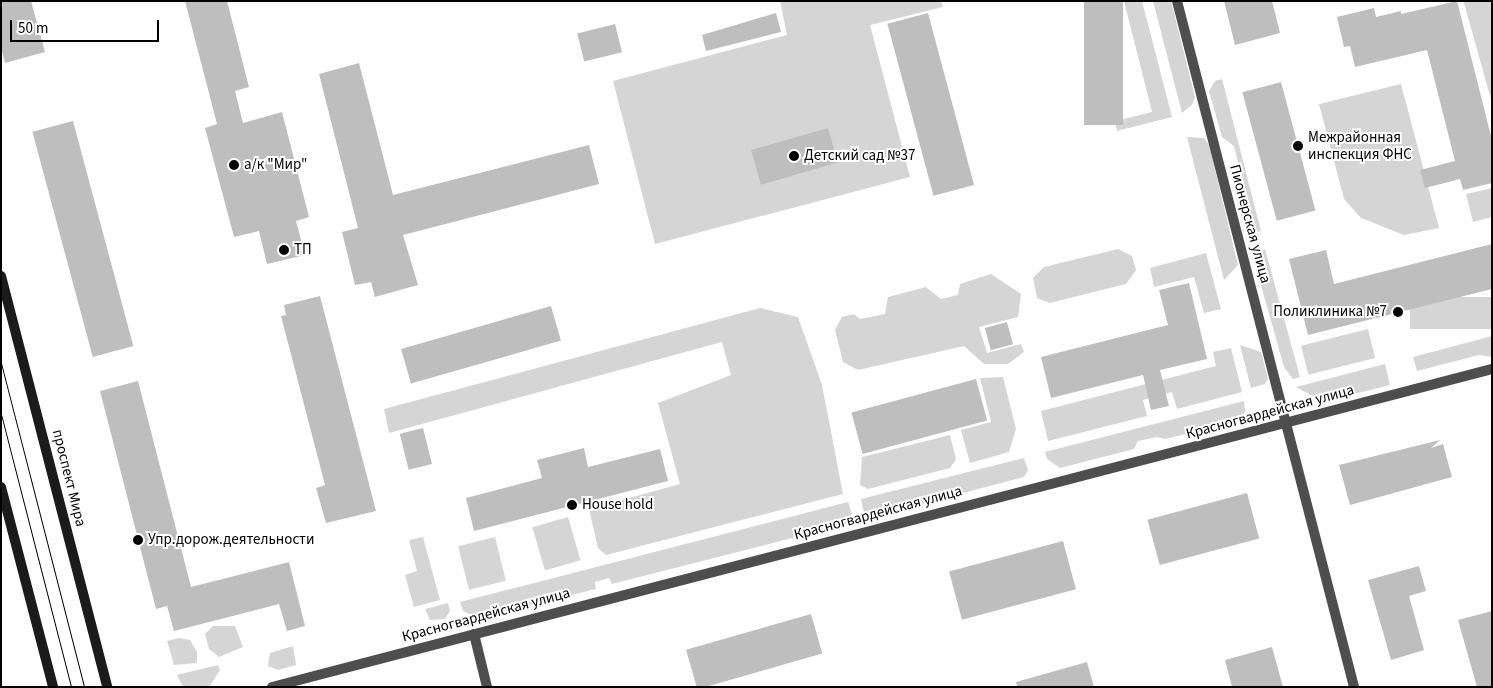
<!DOCTYPE html>
<html>
<head>
<meta charset="utf-8">
<style>
  body { margin:0 }
  #map { position:relative; width:1493px; height:688px; overflow:hidden; background:#fff; font-family:"Source Sans 3",sans-serif }
  div>[style] { position:absolute }
  [style*='--x'] { left:calc(var(--x)*1px); top:calc(var(--y)*1px); width:calc(var(--w)*1px); rotate:calc(var(--a)*1deg) }
  .green>* { inset:0; background:#d5d5d5; transform-origin:0 0 }
  .building>* { inset:0; background:#bebebe; transform-origin:0 0 }
  .minor>* { height:10px; margin:-5px; padding:0 5px; transform-origin:5px; border-radius:5px; background:#4e4e4e }
  .tertiary>* { height:10px; margin:-5px; padding:0 5px; transform-origin:5px; border-radius:5px; background:#4e4e4e }
  .secondary>* { height:10px; margin:-5px; padding:0 5px; transform-origin:5px; border-radius:5px; background:#1b1b1b }
  .tram>* { height:1px; margin:-0.5px; padding:0 0.5px; transform-origin:0.5px; border-radius:0.5px; background:#000 }
  .dots>* { width:14px; height:14px; translate:-50% -50%; box-sizing:border-box; border:2px solid #fff; border-radius:50% }
  span { translate:-50% -50%; white-space:nowrap; text-align:center; line-height:1.15; -webkit-text-stroke:4px #fff; paint-order:stroke }
  .poi-label { font-size:15px; color:#000 }
  .left { translate:0 -50%; text-align:left }
  .right { translate:-100% -50%; text-align:right }
  .street-label { font-size:15px; color:#000 }
  .frame { position:absolute; inset:0; border:2px solid #000; pointer-events:none }
  .scale { position:absolute; left:10px; top:20px; width:149px; height:22px; box-sizing:border-box; border:2px solid #000; border-top:0; padding-left:6px; font-size:15px; line-height:18px; white-space:nowrap; color:#000; -webkit-text-stroke:4px #fff; paint-order:stroke }
</style>
</head>
<body>
<div id="map">
  <div class="green">
    <div style="clip-path:polygon(780px 1px,941px 1px,943px 7px,870px 25px,910px 177px,655px 244px,613px 81px,787px 35px)"></div>
    <div style="clip-path:polygon(1124px 1px,1142px 1px,1172px 117px,1117px 131px,1115px 121px,1152px 112px)"></div>
    <div style="clip-path:polygon(1153px 1px,1171px 1px,1195px 97px,1192px 105px,1182px 113px)"></div>
    <div style="clip-path:polygon(1463px 1px,1492px 1px,1492px 103px,1464px 3px)"></div>
    <div style="clip-path:polygon(1222px 79px,1261px 231px,1257px 232px,1244px 226px,1236px 198px,1243px 181px,1234px 146px,1222px 137px,1209px 91px,1215px 81px)"></div>
    <div style="clip-path:polygon(1401px 84px,1439px 228px,1404px 235px,1361px 218px,1344px 199px,1319px 104px)"></div>
    <div style="clip-path:polygon(1187px 137px,1204px 138px,1209px 145px,1238px 265px,1224px 280px)"></div>
    <div style="clip-path:polygon(1492px 188px,1492px 217px,1473px 222px,1466px 194px)"></div>
    <div style="clip-path:polygon(1118px 249px,1132px 256px,1136px 270px,1126px 284px,1050px 303px,1037px 298px,1033px 278px,1044px 267px)"></div>
    <div style="clip-path:polygon(1265px 249px,1300px 377px,1293px 379px,1284px 367px,1255px 264px,1256px 254px)"></div>
    <div style="clip-path:polygon(1206px 253px,1221px 309px,1204px 313px,1194px 277px,1154px 287px,1150px 268px)"></div>
    <div style="clip-path:polygon(991px 274px,1021px 294px,1018px 317px,979px 327px,987px 353px,1021px 344px,1024px 352px,1008px 364px,984px 364px,964px 346px,858px 370px,843px 362px,835px 330px,842px 317px,854px 314px,860px 319px,885px 314px,888px 297px,926px 287px,941px 299px,958px 295px,960px 284px)"></div>
    <div style="left:1492px;top:297px;width:32px;height:82px;rotate:90deg"></div>
    <div style="clip-path:polygon(760px 308px,798px 317px,822px 385px,843px 494px,606px 555px,598px 548px,589px 509px,680px 484px,658px 403px,731px 375px,722px 342px,389px 433px,384px 409px)"></div>
    <div style="left:1368px;top:329px;width:30px;height:69px;rotate:76deg"></div>
    <div style="clip-path:polygon(1492px 336px,1492px 357px,1479px 355px,1417px 371px,1413px 357px)"></div>
    <div style="clip-path:polygon(1240px 345px,1261px 352px,1268px 379px,1265px 384px,1251px 388px)"></div>
    <div style="clip-path:polygon(1231px 348px,1242px 392px,1177px 409px,1172px 392px,1143px 400px,1147px 416px,1048px 441px,1041px 411px,1216px 366px,1213px 352px)"></div>
    <div style="clip-path:polygon(1385px 364px,1390px 385px,1323px 402px,1296px 387px)"></div>
    <div style="clip-path:polygon(1003px 377px,1016px 429px,1009px 452px,970px 463px,961px 430px,991px 422px,980px 378px)"></div>
    <div style="clip-path:polygon(1244px 401px,1245px 412px,1240px 421px,1165px 439px,1157px 437px,1138px 441px,1134px 449px,1060px 468px,1047px 459px,1045px 452px)"></div>
    <div style="clip-path:polygon(950px 435px,956px 459px,950px 468px,868px 489px,860px 485px,862px 457px)"></div>
    <div style="clip-path:polygon(1024px 458px,1028px 470px,1024px 477px,872px 517px,864px 513px,861px 499px)"></div>
    <div style="clip-path:polygon(848px 502px,852px 514px,847px 524px,612px 584px,609px 578px,595px 582px,596px 589px,477px 618px,463px 611px,460px 602px)"></div>
    <div style="left:568px;top:517px;width:45px;height:37px;rotate:74deg"></div>
    <div style="clip-path:polygon(423px 537px,440px 600px,414px 607px,405px 575px,417px 571px,409px 540px)"></div>
    <div style="left:495px;top:537px;width:45px;height:38px;rotate:76deg"></div>
    <div style="clip-path:polygon(448px 603px,450px 611px,445px 619px,430px 620px,425px 609px)"></div>
    <div style="clip-path:polygon(213px 626px,235px 626px,243px 647px,219px 657px,209px 649px,205px 634px)"></div>
    <div style="clip-path:polygon(179px 638px,190px 640px,197px 652px,197px 663px,174px 665px,167px 641px)"></div>
    <div style="clip-path:polygon(293px 646px,296px 665px,278px 670px,268px 666px,270px 653px)"></div>
    <div style="clip-path:polygon(218px 665px,220px 670px,210px 686px,183px 687px,177px 675px)"></div>
  </div>
  <div class="building">
    <div style="clip-path:polygon(1px 1px,31px 1px,45px 52px,5px 63px,1px 47px)"></div>
    <div style="clip-path:polygon(185px 1px,227px 1px,249px 87px,235px 91px,243px 123px,282px 112px,309px 217px,296px 221px,305px 255px,267px 264px,259px 231px,234px 237px,205px 128px,217px 124px)"></div>
    <div style="left:1084px;top:1px;width:39px;height:124px"></div>
    <div style="clip-path:polygon(1224px 1px,1272px 1px,1280px 33px,1235px 45px)"></div>
    <div style="clip-path:polygon(1457px 1px,1492px 140px,1492px 183px,1463px 190px,1460px 179px,1425px 188px,1420px 170px,1455px 161px,1427px 50px,1355px 67px,1350px 46px,1344px 47px,1337px 17px,1374px 8px,1376px 17px,1401px 11px,1401px 14px)"></div>
    <div style="clip-path:polygon(776px 13px,781px 32px,706px 51px,702px 35px)"></div>
    <div style="left:928px;top:13px;width:178px;height:42px;rotate:75deg"></div>
    <div style="left:615px;top:24px;width:29px;height:39px;rotate:76deg"></div>
    <div style="clip-path:polygon(359px 63px,393px 195px,589px 145px,599px 184px,403px 235px,418px 285px,375px 297px,371px 282px,355px 285px,342px 232px,358px 228px,319px 74px)"></div>
    <div style="left:1281px;top:82px;width:133px;height:40px;rotate:75deg"></div>
    <div style="left:73px;top:121px;width:233px;height:42px;rotate:75deg"></div>
    <div style="left:828px;top:128px;width:36px;height:80px;rotate:74deg"></div>
    <div style="clip-path:polygon(1492px 244px,1492px 289px,1308px 335px,1289px 259px,1326px 250px,1334px 284px)"></div>
    <div style="clip-path:polygon(1189px 283px,1207px 359px,1160px 370px,1169px 406px,1151px 410px,1143px 375px,1051px 398px,1041px 357px,1168px 325px,1159px 290px)"></div>
    <div style="clip-path:polygon(320px 296px,376px 511px,326px 523px,316px 488px,325px 485px,281px 316px,286px 315px,284px 305px)"></div>
    <div style="left:551px;top:306px;width:36px;height:156px;rotate:74deg"></div>
    <div style="left:1007px;top:322px;width:23px;height:23px;rotate:75deg"></div>
    <div style="left:976px;top:379px;width:43px;height:129px;rotate:75deg"></div>
    <div style="clip-path:polygon(138px 381px,191px 587px,289px 562px,305px 626px,287px 631px,279px 604px,174px 631px,167px 606px,156px 609px,100px 391px)"></div>
    <div style="left:423px;top:428px;width:37px;height:24px;rotate:76deg"></div>
    <div style="clip-path:polygon(1440px 440px,1431px 448px,1443px 444px,1452px 477px,1350px 505px,1339px 465px)"></div>
    <div style="clip-path:polygon(584px 448px,588px 467px,660px 449px,668px 481px,474px 531px,466px 498px,542px 478px,537px 460px)"></div>
    <div style="left:1247px;top:493px;width:47px;height:103px;rotate:75deg"></div>
    <div style="left:1063px;top:541px;width:50px;height:118px;rotate:75deg"></div>
    <div style="clip-path:polygon(1419px 566px,1426px 591px,1409px 596px,1424px 650px,1391px 660px,1368px 580px)"></div>
    <div style="clip-path:polygon(1492px 611px,1492px 687px,1477px 687px,1458px 620px)"></div>
    <div style="left:811px;top:614px;width:41px;height:130px;rotate:74deg"></div>
    <div style="clip-path:polygon(1272px 647px,1283px 687px,1232px 687px,1225px 660px)"></div>
    <div style="clip-path:polygon(1087px 662px,1094px 687px,1017px 687px,1016px 682px)"></div>
  </div>
  <div class="minor">
    <div style="--x:1177;--y:1;--w:708;--a:75.53"></div>
    <div style="--x:474;--y:634;--w:55;--a:76.2"></div>
  </div>
  <div class="tertiary">
    <div style="--x:272;--y:687;--w:1261;--a:-14.61"></div>
  </div>
  <div class="secondary">
    <div style="--x:1;--y:276;--w:424;--a:75.5"></div>
    <div style="--x:1;--y:487;--w:207;--a:75.4"></div>
  </div>
  <div class="tram">
    <div style="--x:1;--y:363;--w:334;--a:75.6"></div>
    <div style="--x:1;--y:414;--w:282;--a:75.6"></div>
  </div>
  <div class="dots">
    <div style="left:1298px;top:146px;background:#000"></div>
    <div style="left:794px;top:156px;background:#000"></div>
    <div style="left:234px;top:165px;background:#000"></div>
    <div style="left:284px;top:250px;background:#000"></div>
    <div style="left:1398px;top:312px;background:#000"></div>
    <div style="left:572px;top:505px;background:#000"></div>
    <div style="left:138px;top:540px;background:#000"></div>
  </div>
  <div class="poi-label">
    <span class="left" style="left:1308px;top:146px">Межрайонная<br>инспекция ФНС</span>
    <span class="left" style="left:804px;top:156px">Детский сад №37</span>
    <span class="left" style="left:244px;top:165px">а/к "Мир"</span>
    <span class="left" style="left:294px;top:250px">ТП</span>
    <span class="right" style="left:1387px;top:312px">Поликлиника №7</span>
    <span class="left" style="left:582px;top:505px">House hold</span>
    <span class="left" style="left:148px;top:540px">Упр.дорож.деятельности</span>
  </div>
  <div class="street-label">
    <span style="left:1250px;top:224px;rotate:75deg">Пионерская улица</span>
    <span style="left:1270px;top:412px;rotate:-15deg">Красногвардейская улица</span>
    <span style="left:69px;top:478px;rotate:76deg">проспект Мира</span>
    <span style="left:878px;top:513px;rotate:-15deg">Красногвардейская улица</span>
    <span style="left:486px;top:615px;rotate:-15deg">Красногвардейская улица</span>
  </div>
  <div class="frame"></div>
  <div class="scale">50 m</div>
</div>
</body>
</html>
